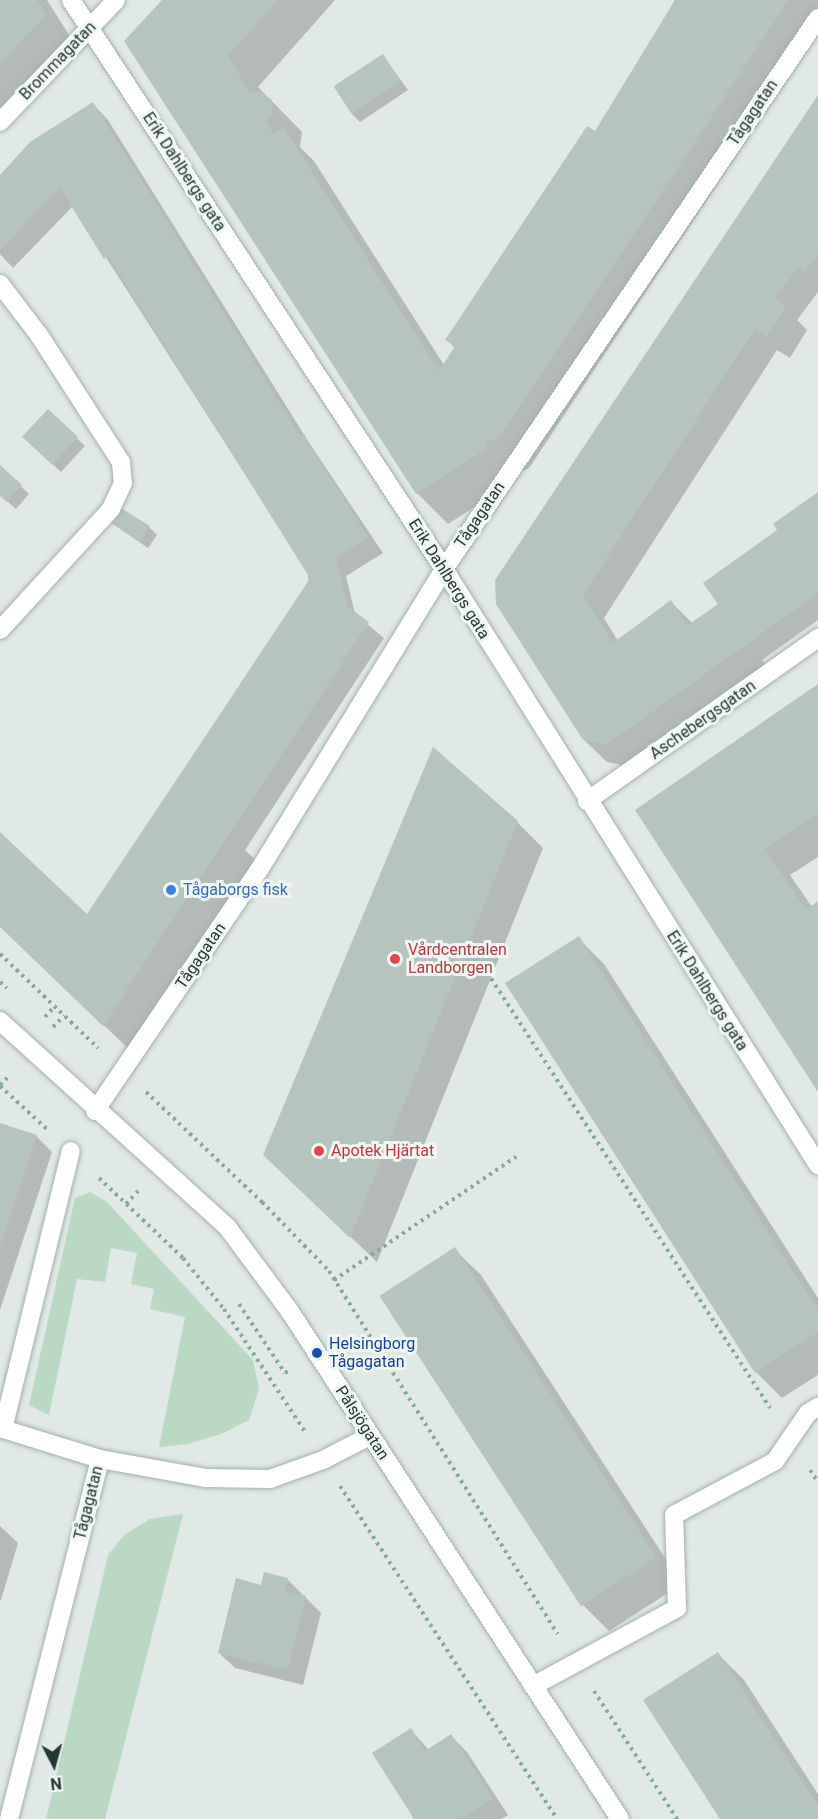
<!DOCTYPE html>
<html>
<head>
<meta charset="utf-8">
<style>
  body { margin:0 }
  #map { position:relative; width:818px; height:1819px; overflow:hidden; background:#e0e9e5; font-family:Roboto,sans-serif }
  div>[style] { position:absolute }
  [style*='--x'] { left:calc(var(--x)*1px); top:calc(var(--y)*1px); width:calc(var(--w)*1px); rotate:calc(var(--a)*1deg) }
  .green>* { inset:0; background:#bad9c4 }
  .shadow>* { inset:0; background:#0003 }
  .building>* { inset:0; background:#b6c4be; transform-origin:0 0 }
  .path>* { height:4px; margin-top:-2px; transform-origin:0; background:repeating-linear-gradient(90deg,#83aa9f 0 3px,transparent 0 7.5px) }
  .roads { filter:drop-shadow(0 0 2px #a3b0ac) drop-shadow(0 0 2px #a3b0ac) }
  .minor>* { height:18px; margin:-9px; padding:0 9px; transform-origin:9px; border-radius:9px; background:#fff }
  .dots>* { width:16px; height:16px; translate:-50% -50%; box-sizing:border-box; border:3px solid #f0f6f3; border-radius:50% }
  span { translate:-50% -50%; white-space:nowrap; text-align:center; line-height:1.15; -webkit-text-stroke:6px #f0f6f3; paint-order:stroke }
  .street-label { font-size:16px; color:#223833 }
  .shop-label { font-size:16px; color:#366cbe }
  .left { translate:0 -50%; text-align:left }
  .health-label { font-size:16px; color:#be3a42 }
  .transit-label { font-size:16px; color:#164399 }
  .north { position:absolute; left:24px; top:1735px; width:60px; height:60px; -webkit-text-stroke:4px #f0f6f3; paint-order:stroke; rotate:174deg; font-size:16px; font-weight:700; line-height:24px; text-align:center; color:#223833 }
  .north::after { content:''; display:block; margin:auto; width:21px; height:27px; background:#223833; clip-path:polygon(50% 0,100% 100%,50% 72%,0 100%) }
</style>
</head>
<body>
<div id="map">
  <div class="green">
    <div style="clip-path:polygon(90px 1192px,107px 1202px,253px 1360px,259px 1389px,249px 1420px,221px 1434px,188px 1444px,159px 1447px,185px 1317px,150px 1309px,154px 1289px,131px 1284px,137px 1253px,111px 1248px,105px 1282px,77px 1279px,49px 1415px,29px 1405px,75px 1198px)"></div>
    <div style="clip-path:polygon(183px 1514px,105px 1819px,46px 1819px,108px 1555px,124px 1535px,150px 1519px)"></div>
  </div>
  <div class="shadow">
    <div style="clip-path:polygon(0 0,47px 0,76px 46px,0 128px)"></div>
    <div style="clip-path:polygon(164px 0,335px 0,258px 87px,302px 132px,300px 147px,314px 161px,444px 365px,455px 348px,447px 340px,596px 133px,678px 4px,674px 0,818px 0,818px 33px,529px 468px,515px 474px,518px 479px,448px 524px,417px 493px,126px 42px)"></div>
    <div style="clip-path:polygon(383px 56px,408px 90px,360px 122px,352px 114px)"></div>
    <div style="clip-path:polygon(818px 98px,818px 292px,797px 320px,807px 330px,790px 358px,777px 350px,604px 618px,618px 641px,671px 602px,693px 624px,720px 604px,779px 530px,818px 494px,818px 620px,762px 660px,767px 667px,628px 766px,607px 762px,584px 740px,497px 604px)"></div>
    <div style="clip-path:polygon(93px 104px,108px 120px,308px 441px,383px 553px,346px 576px,355px 614px,384px 638px,245px 850px,260px 864px,135px 1055px,0 926px,0 834px,87px 917px,311px 577px,73px 206px,13px 268px,0 254px,0 177px)"></div>
    <div style="clip-path:polygon(48px 411px,85px 446px,61px 472px,32px 445px)"></div>
    <div style="clip-path:polygon(0 467px,29px 494px,16px 509px,0 495px)"></div>
    <div style="clip-path:polygon(113px 524px,149px 527px,157px 535px,148px 548px)"></div>
    <div style="clip-path:polygon(818px 686px,818px 857px,790px 875px,812px 907px,818px 903px,818px 1089px,637px 810px)"></div>
    <div style="clip-path:polygon(517px 822px,543px 848px,377px 1262px,292px 1181px)"></div>
    <div style="clip-path:polygon(578px 938px,604px 964px,818px 1298px,818px 1375px,782px 1398px,756px 1372px)"></div>
    <div style="clip-path:polygon(0 1124px,36px 1136px,52px 1152px,0 1310px)"></div>
    <div style="clip-path:polygon(454px 1249px,481px 1275px,682px 1584px,609px 1631px,583px 1605px)"></div>
    <div style="clip-path:polygon(0 1526px,18px 1543px,1px 1600px,0 1600px)"></div>
    <div style="clip-path:polygon(287px 1579px,321px 1613px,303px 1685px,235px 1668px,219px 1653px,262px 1587px)"></div>
    <div style="clip-path:polygon(718px 1654px,744px 1680px,818px 1794px,818px 1819px,722px 1819px)"></div>
    <div style="clip-path:polygon(411px 1730px,429px 1750px,451px 1736px,467px 1752px,508px 1815px,501px 1819px,416px 1819px)"></div>
  </div>
  <div class="building">
    <div style="clip-path:polygon(0 0,37px 0,46px 15px,0 64px)"></div>
    <div style="clip-path:polygon(162px 0,278px 0,228px 56px,249px 91px,261px 92px,272px 100px,272px 113px,266px 121px,273px 134px,284px 128px,439px 371px,455px 346px,445px 340px,587px 126px,595px 131px,675px 0,789px 0,499px 437px,486px 443px,488px 448px,416px 494px,124px 41px)"></div>
    <div style="left:383px;top:54px;width:33px;height:59px;rotate:57deg"></div>
    <div style="clip-path:polygon(818px 95px,818px 254px,805px 271px,799px 267px,775px 297px,786px 307px,767px 337px,755px 329px,583px 595px,613px 643px,671px 600px,687px 626px,718px 604px,703px 583px,777px 530px,773px 524px,818px 492px,818px 593px,606px 745px,583px 740px,496px 604px,495px 580px)"></div>
    <div style="clip-path:polygon(93px 102px,300px 436px,303px 434px,368px 537px,336px 557px,347px 606px,369px 622px,103px 1026px,0 927px,0 832px,87px 914px,308px 582px,308px 575px,108px 256px,104px 259px,60px 188px,0 250px,0 175px,30px 142px)"></div>
    <div style="left:48px;top:409px;width:41px;height:38px;rotate:43deg"></div>
    <div style="clip-path:polygon(0 465px,22px 485px,7px 502px,0 496px)"></div>
    <div style="left:121px;top:508px;width:34px;height:18px;rotate:32deg"></div>
    <div style="clip-path:polygon(818px 684px,818px 814px,765px 848px,806px 910px,818px 901px,818px 1092px,635px 810px)"></div>
    <div style="clip-path:polygon(433px 747px,518px 821px,350px 1238px,263px 1155px)"></div>
    <div style="clip-path:polygon(579px 936px,818px 1310px,818px 1332px,755px 1373px,505px 983px)"></div>
    <div style="clip-path:polygon(0 1123px,37px 1135px,0 1246px)"></div>
    <div style="left:455px;top:1247px;width:370px;height:90px;rotate:57deg"></div>
    <div style="clip-path:polygon(264px 1572px,288px 1578px,284px 1591px,306px 1596px,288px 1670px,218px 1653px,236px 1578px,261px 1585px)"></div>
    <div style="clip-path:polygon(718px 1652px,818px 1805px,818px 1819px,720px 1819px,643px 1700px)"></div>
    <div style="clip-path:polygon(411px 1728px,425px 1751px,451px 1734px,493px 1799px,461px 1819px,414px 1819px,372px 1753px)"></div>
  </div>
  <div class="path">
    <div style="--x:0;--y:954;--w:136;--a:43.8"></div>
    <div style="--x:483;--y:966;--w:527;--a:57"></div>
    <div style="--x:0;--y:982;--w:9;--a:41"></div>
    <div style="--x:45;--y:1017;--w:15;--a:-48"></div>
    <div style="--x:53;--y:1027;--w:16;--a:-45"></div>
    <div style="--x:0;--y:1085;--w:14;--a:-45"></div>
    <div style="--x:0;--y:1086;--w:65;--a:42.5"></div>
    <div style="--x:146;--y:1092;--w:160;--a:43.5"></div>
    <div style="--x:262;--y:1202;--w:96;--a:45.8"></div>
    <div style="--x:329;--y:1271;--w:429;--a:57.8"></div>
    <div style="--x:99;--y:1178;--w:116;--a:43.6"></div>
    <div style="--x:183;--y:1258;--w:65;--a:51.2"></div>
    <div style="--x:224;--y:1309;--w:147;--a:56.6"></div>
    <div style="--x:126;--y:1204;--w:18;--a:-47"></div>
    <div style="--x:334;--y:1280;--w:220;--a:-34.1"></div>
    <div style="--x:239;--y:1304;--w:83;--a:56.3"></div>
    <div style="--x:285;--y:1373;--w:6;--a:-31"></div>
    <div style="--x:810;--y:1470;--w:14;--a:56"></div>
    <div style="--x:340;--y:1486;--w:397;--a:56.9"></div>
    <div style="--x:594;--y:1691;--w:153;--a:57"></div>
  </div>
  <div class="roads">
    <div class="minor">
      <div style="--x:71;--y:0;--w:680;--a:56.75"></div>
      <div style="--x:444;--y:569;--w:704;--a:57.89"></div>
      <div style="--x:0;--y:122;--w:168;--a:-46.4"></div>
      <div style="--x:0;--y:284;--w:64;--a:52.6"></div>
      <div style="--x:39;--y:335;--w:151;--a:57.2"></div>
      <div style="--x:121;--y:462;--w:21;--a:85"></div>
      <div style="--x:123;--y:483;--w:29;--a:115"></div>
      <div style="--x:111;--y:509;--w:164;--a:132.5"></div>
      <div style="--x:587;--y:801;--w:283;--a:-35.2"></div>
      <div style="--x:0;--y:1021;--w:308;--a:42.2"></div>
      <div style="--x:228;--y:1228;--w:102;--a:53.4"></div>
      <div style="--x:289;--y:1310;--w:607;--a:56.96"></div>
      <div style="--x:95;--y:1111;--w:292;--a:-55.8"></div>
      <div style="--x:259;--y:870;--w:353;--a:-58.4"></div>
      <div style="--x:444;--y:569;--w:666;--a:-55.83"></div>
      <div style="--x:0;--y:1428;--w:105;--a:17.2"></div>
      <div style="--x:100;--y:1459;--w:108;--a:10.2"></div>
      <div style="--x:206;--y:1478;--w:64;--a:0.9"></div>
      <div style="--x:270;--y:1479;--w:56;--a:-19.7"></div>
      <div style="--x:323;--y:1460;--w:53;--a:-27.1"></div>
      <div style="--x:3;--y:1429;--w:286;--a:-76.3"></div>
      <div style="--x:533;--y:1686;--w:164;--a:-28.4"></div>
      <div style="--x:677;--y:1608;--w:93;--a:-91.8"></div>
      <div style="--x:674;--y:1515;--w:115;--a:-28.1"></div>
      <div style="--x:775;--y:1461;--w:58;--a:-55.5"></div>
      <div style="--x:808;--y:1413;--w:12;--a:-31"></div>
      <div style="--x:9;--y:1819;--w:371;--a:-75.8"></div>
    </div>
  </div>
  <div class="dots">
    <div style="left:171px;top:890px;background:#3f7fe0"></div>
    <div style="left:395px;top:959px;background:#e0444e"></div>
    <div style="left:319px;top:1151px;background:#e0444e"></div>
    <div style="left:317px;top:1353px;background:#1a4fb4"></div>
  </div>
  <div class="street-label">
    <span style="left:58px;top:61px;rotate:-46deg">Brommagatan</span>
    <span style="left:753px;top:113px;rotate:-56deg">Tågagatan</span>
    <span style="left:184px;top:172px;rotate:57deg">Erik Dahlbergs gata</span>
    <span style="left:480px;top:515px;rotate:-56deg">Tågagatan</span>
    <span style="left:449px;top:579px;rotate:58deg">Erik Dahlbergs gata</span>
    <span style="left:703px;top:720px;rotate:-35deg">Aschebergsgatan</span>
    <span style="left:201px;top:956px;rotate:-56deg">Tågagatan</span>
    <span style="left:707px;top:991px;rotate:58deg">Erik Dahlbergs gata</span>
    <span style="left:362px;top:1423px;rotate:57deg">Pålsjögatan</span>
    <span style="left:89px;top:1503px;rotate:-76deg">Tågagatan</span>
  </div>
  <div class="shop-label">
    <span class="left" style="left:183px;top:890px">Tågaborgs fisk</span>
  </div>
  <div class="health-label">
    <span class="left" style="left:408px;top:959px">Vårdcentralen<br>Landborgen</span>
    <span class="left" style="left:331px;top:1151px">Apotek Hjärtat</span>
  </div>
  <div class="transit-label">
    <span class="left" style="left:329px;top:1353px">Helsingborg<br>Tågagatan</span>
  </div>
  <div class="north">N</div>
</div>
</body>
</html>
